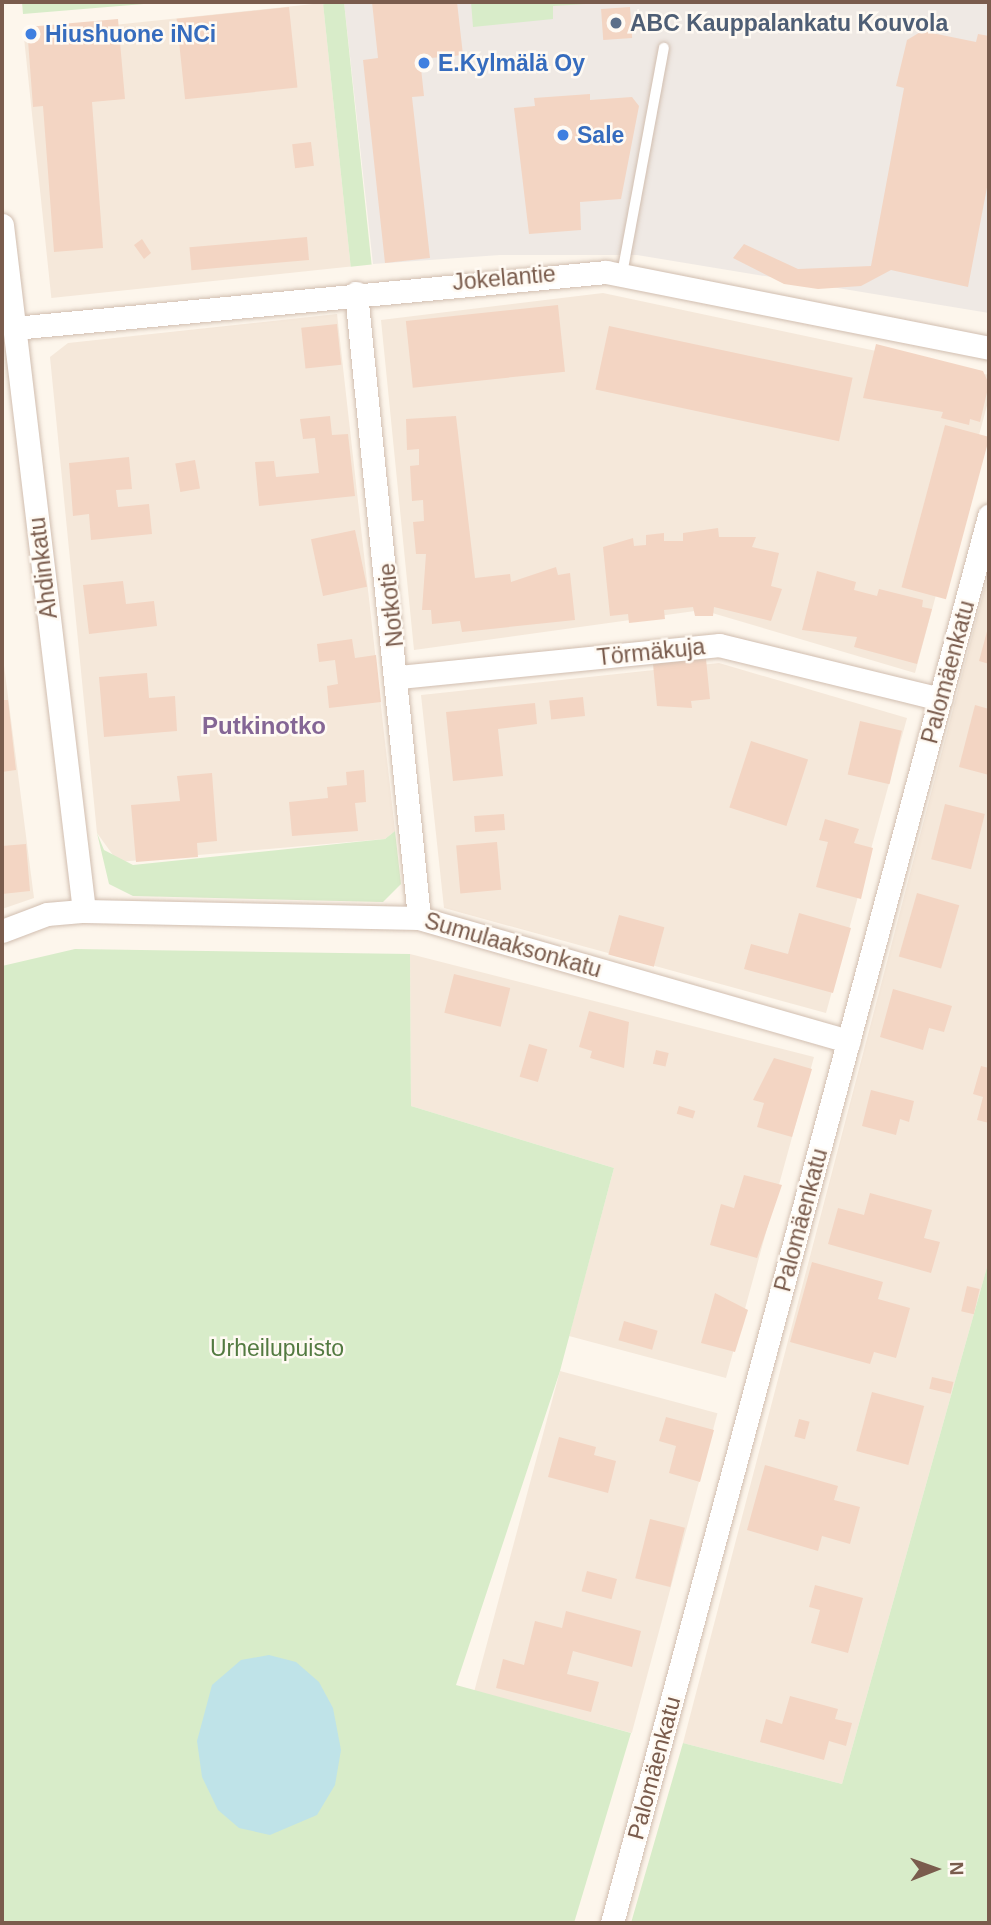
<!DOCTYPE html>
<html>
<head>
<meta charset="utf-8">
<style>
  body { margin:0 }
  #map { position:relative; width:991px; height:1925px; overflow:hidden; background:#fdf6ec; font-family:Helvetica,sans-serif }
  div>[style] { position:absolute }
  [style*='--x'] { left:calc(var(--x)*1px); top:calc(var(--y)*1px); width:calc(var(--w)*1px); rotate:calc(var(--a)*1deg) }
  .residential>* { inset:0; background:#f5e8da; transform-origin:0 0 }
  .industrial>* { inset:0; background:#efe9e4 }
  .green>* { inset:0; background:#d8ecc9; transform-origin:0 0 }
  .water>* { inset:0; background:#bfe3e8 }
  .building>* { inset:0; background:#f3d5c3; transform-origin:0 0 }
  .roads { filter:drop-shadow(0 0 2px #d1beb0) drop-shadow(0 0 2px #d1beb0) }
  .lane>* { height:10px; margin:-5px; padding:0 5px; transform-origin:5px; border-radius:5px; background:#fff }
  .street>* { height:23px; margin:-11.5px; padding:0 11.5px; transform-origin:11.5px; border-radius:11.5px; background:#fff }
  .dots>* { width:19px; height:19px; translate:-50% -50%; box-sizing:border-box; border:4px solid #fffaf3; border-radius:50% }
  span { translate:-50% -50%; white-space:nowrap; text-align:center; line-height:1.15; -webkit-text-stroke:5px #fffaf3; paint-order:stroke }
  .service-label { font-size:23px; color:#4e5e75; font-weight:700 }
  .left { translate:0 -50%; text-align:left }
  .shop-label { font-size:23px; color:#366cbe; font-weight:700 }
  .street-label { font-size:23px; color:#7a5c4d }
  .park-label { font-size:23px; color:#537a41 }
  .neighbourhood-label { font-size:24px; color:#846695; font-weight:700 }
  .frame { position:absolute; inset:0; border:4px solid #7a5c4d; pointer-events:none }
  .north { position:absolute; left:900px; top:1834px; width:70px; height:70px; -webkit-text-stroke:5px #fffaf3; paint-order:stroke; rotate:89deg; font-size:19px; font-weight:700; line-height:28px; text-align:center; color:#7a5c4d }
  .north::after { content:''; display:block; margin:auto; width:24px; height:32px; background:#7a5c4d; clip-path:polygon(50% 0,100% 100%,50% 72%,0 100%) }
</style>
</head>
<body>
<div id="map">
  <div class="residential">
    <div style="left:323px;top:3px;width:265px;height:301px;rotate:84deg"></div>
    <div style="clip-path:polygon(603px 293px,989px 375px,989px 398px,915px 673px,702px 610px,414px 650px,381px 320px)"></div>
    <div style="clip-path:polygon(337px 314px,395px 831px,385px 839px,118px 862px,97px 833px,50px 357px,68px 343px)"></div>
    <div style="clip-path:polygon(989px 571px,989px 1260px,842px 1784px,683px 1743px)"></div>
    <div style="clip-path:polygon(2px 650px,34px 898px,2px 909px)"></div>
    <div style="clip-path:polygon(719px 663px,907px 718px,826px 1013px,444px 908px,421px 695px)"></div>
    <div style="clip-path:polygon(410px 954px,814px 1057px,726px 1378px,569px 1336px,614px 1168px,411px 1106px)"></div>
    <div style="left:560px;top:1371px;width:163px;height:331px;rotate:15deg"></div>
  </div>
  <div class="industrial">
    <div style="clip-path:polygon(344px 2px,989px 2px,989px 313px,637px 255px,500px 255px,373px 264px)"></div>
  </div>
  <div class="green">
    <div style="clip-path:polygon(22px 2px,168px 2px,23px 14px)"></div>
    <div style="left:344px;top:2px;width:264px;height:21px;rotate:84deg"></div>
    <div style="clip-path:polygon(471px 2px,618px 2px,553px 6px,553px 19px,473px 27px)"></div>
    <div style="clip-path:polygon(395px 831px,401px 884px,383px 902px,133px 896px,109px 884px,97px 833px,104px 850px,133px 865px,385px 839px)"></div>
    <div style="clip-path:polygon(75px 949px,410px 954px,411px 1106px,614px 1168px,560px 1371px,456px 1685px,631px 1733px,574px 1923px,2px 1923px,2px 966px)"></div>
    <div style="clip-path:polygon(989px 1260px,989px 1923px,631px 1923px,683px 1743px,842px 1784px)"></div>
  </div>
  <div class="water">
    <div style="clip-path:polygon(269px 1655px,296px 1662px,319px 1682px,333px 1708px,341px 1750px,335px 1785px,317px 1815px,270px 1835px,239px 1828px,218px 1810px,202px 1777px,197px 1741px,212px 1685px,241px 1660px)"></div>
  </div>
  <div class="building">
    <div style="clip-path:polygon(372px 2px,457px 2px,463px 55px,420px 59px,424px 96px,412px 97px,430px 258px,385px 263px,363px 60px,378px 58px)"></div>
    <div style="left:289px;top:7px;width:81px;height:113px;rotate:84deg"></div>
    <div style="left:630px;top:7px;width:31px;height:29px;rotate:86deg"></div>
    <div style="clip-path:polygon(118px 19px,125px 99px,92px 102px,103px 248px,54px 252px,43px 106px,33px 107px,27px 27px)"></div>
    <div style="clip-path:polygon(922px 31px,976px 42px,978px 34px,989px 36px,989px 177px,968px 287px,891px 270px,861px 286px,818px 289px,784px 284px,733px 258px,744px 244px,798px 269px,871px 266px,904px 88px,896px 86px,907px 40px)"></div>
    <div style="clip-path:polygon(590px 94px,590px 100px,632px 97px,639px 106px,621px 199px,580px 202px,581px 230px,529px 234px,514px 108px,535px 106px,534px 98px)"></div>
    <div style="left:311px;top:142px;width:24px;height:19px;rotate:83deg"></div>
    <div style="left:307px;top:237px;width:23px;height:118px;rotate:85deg"></div>
    <div style="clip-path:polygon(142px 239px,151px 253px,144px 259px,134px 245px)"></div>
    <div style="left:558px;top:305px;width:67px;height:153px;rotate:84deg"></div>
    <div style="left:337px;top:324px;width:41px;height:36px;rotate:84deg"></div>
    <div style="left:609px;top:326px;width:249px;height:65px;rotate:12deg"></div>
    <div style="clip-path:polygon(876px 344px,983px 371px,989px 384px,980px 422px,970px 419px,969px 425px,941px 418px,943px 412px,863px 398px)"></div>
    <div style="clip-path:polygon(330px 416px,332px 435px,348px 434px,355px 496px,259px 506px,255px 462px,274px 461px,276px 477px,319px 473px,315px 438px,303px 439px,300px 419px)"></div>
    <div style="clip-path:polygon(456px 416px,475px 578px,510px 574px,511px 582px,556px 567px,558px 575px,570px 573px,575px 620px,462px 632px,460px 621px,432px 624px,431px 610px,422px 610px,426px 554px,416px 554px,413px 522px,424px 521px,423px 500px,412px 501px,410px 466px,419px 465px,419px 449px,407px 450px,406px 419px)"></div>
    <div style="left:945px;top:425px;width:46px;height:168px;rotate:15deg"></div>
    <div style="clip-path:polygon(129px 457px,132px 489px,116px 490px,118px 507px,149px 504px,152px 534px,91px 540px,89px 514px,73px 516px,69px 463px)"></div>
    <div style="left:195px;top:460px;width:29px;height:20px;rotate:80deg"></div>
    <div style="clip-path:polygon(718px 528px,719px 537px,756px 537px,752px 547px,779px 553px,771px 586px,782px 589px,771px 621px,714px 607px,713px 616px,695px 616px,693px 607px,664px 610px,665px 619px,629px 623px,628px 614px,610px 616px,603px 547px,633px 538px,634px 546px,646px 545px,646px 535px,664px 533px,664px 541px,683px 541px,683px 533px)"></div>
    <div style="left:355px;top:530px;width:58px;height:45px;rotate:78deg"></div>
    <div style="clip-path:polygon(817px 571px,856px 582px,854px 590px,877px 596px,879px 589px,923px 600px,922px 607px,932px 609px,917px 664px,854px 647px,857px 637px,802px 630px)"></div>
    <div style="clip-path:polygon(123px 581px,126px 604px,154px 601px,157px 626px,89px 634px,83px 585px)"></div>
    <div style="clip-path:polygon(989px 624px,989px 664px,979px 661px)"></div>
    <div style="clip-path:polygon(352px 639px,355px 658px,376px 655px,381px 702px,329px 708px,327px 686px,338px 684px,335px 660px,319px 662px,317px 644px)"></div>
    <div style="clip-path:polygon(706px 659px,710px 699px,691px 701px,692px 708px,657px 706px,653px 664px)"></div>
    <div style="clip-path:polygon(147px 673px,149px 698px,175px 696px,177px 731px,104px 737px,99px 677px)"></div>
    <div style="left:583px;top:697px;width:19px;height:34px;rotate:84deg"></div>
    <div style="clip-path:polygon(2px 700px,8px 700px,16px 770px,2px 772px)"></div>
    <div style="clip-path:polygon(535px 703px,537px 724px,498px 729px,503px 776px,453px 781px,446px 712px)"></div>
    <div style="clip-path:polygon(975px 705px,989px 709px,989px 775px,959px 767px)"></div>
    <div style="left:860px;top:721px;width:43px;height:55px;rotate:13deg"></div>
    <div style="left:751px;top:741px;width:60px;height:70px;rotate:18deg"></div>
    <div style="clip-path:polygon(364px 770px,366px 802px,355px 803px,358px 831px,292px 836px,289px 802px,328px 798px,327px 787px,347px 785px,346px 772px)"></div>
    <div style="clip-path:polygon(212px 773px,217px 841px,197px 843px,198px 857px,136px 862px,131px 805px,180px 801px,177px 776px)"></div>
    <div style="left:945px;top:804px;width:41px;height:57px;rotate:14deg"></div>
    <div style="left:504px;top:814px;width:16px;height:30px;rotate:86deg"></div>
    <div style="clip-path:polygon(825px 819px,859px 829px,854px 843px,873px 848px,861px 899px,816px 887px,828px 842px,819px 840px)"></div>
    <div style="left:497px;top:842px;width:48px;height:41px;rotate:85deg"></div>
    <div style="clip-path:polygon(26px 844px,30px 891px,2px 894px,2px 846px)"></div>
    <div style="left:917px;top:893px;width:44px;height:66px;rotate:16deg"></div>
    <div style="clip-path:polygon(799px 913px,851px 928px,833px 993px,744px 969px,751px 944px,788px 954px)"></div>
    <div style="left:619px;top:915px;width:47px;height:41px;rotate:15deg"></div>
    <div style="left:454px;top:974px;width:58px;height:40px;rotate:14deg"></div>
    <div style="clip-path:polygon(893px 989px,952px 1006px,944px 1032px,929px 1028px,923px 1050px,880px 1037px)"></div>
    <div style="clip-path:polygon(589px 1011px,629px 1022px,624px 1068px,590px 1058px,592px 1051px,579px 1047px)"></div>
    <div style="left:529px;top:1044px;width:19px;height:34px;rotate:16deg"></div>
    <div style="left:656px;top:1050px;width:13px;height:14px;rotate:13deg"></div>
    <div style="clip-path:polygon(774px 1058px,812px 1069px,792px 1137px,757px 1127px,764px 1103px,753px 1100px)"></div>
    <div style="clip-path:polygon(981px 1066px,989px 1068px,989px 1123px,977px 1120px,983px 1097px,973px 1094px)"></div>
    <div style="clip-path:polygon(871px 1090px,914px 1101px,909px 1122px,900px 1119px,896px 1135px,862px 1126px)"></div>
    <div style="left:679px;top:1106px;width:17px;height:8px;rotate:17deg"></div>
    <div style="clip-path:polygon(744px 1175px,782px 1185px,757px 1258px,710px 1245px,721px 1204px,734px 1208px)"></div>
    <div style="clip-path:polygon(870px 1193px,932px 1210px,924px 1238px,940px 1242px,931px 1273px,828px 1244px,838px 1208px,864px 1215px)"></div>
    <div style="clip-path:polygon(812px 1262px,883px 1282px,878px 1299px,910px 1308px,896px 1358px,874px 1352px,870px 1364px,790px 1342px)"></div>
    <div style="left:967px;top:1286px;width:13px;height:26px;rotate:13deg"></div>
    <div style="clip-path:polygon(715px 1293px,748px 1310px,735px 1352px,701px 1343px)"></div>
    <div style="left:624px;top:1321px;width:35px;height:20px;rotate:16deg"></div>
    <div style="left:932px;top:1377px;width:22px;height:12px;rotate:13deg"></div>
    <div style="left:872px;top:1392px;width:54px;height:61px;rotate:15deg"></div>
    <div style="clip-path:polygon(666px 1417px,714px 1430px,700px 1482px,669px 1473px,676px 1446px,659px 1441px)"></div>
    <div style="left:799px;top:1419px;width:11px;height:18px;rotate:15deg"></div>
    <div style="clip-path:polygon(559px 1437px,596px 1447px,594px 1455px,616px 1461px,608px 1493px,548px 1477px)"></div>
    <div style="clip-path:polygon(765px 1465px,838px 1486px,834px 1500px,860px 1507px,850px 1544px,822px 1536px,818px 1551px,747px 1530px)"></div>
    <div style="left:650px;top:1519px;width:36px;height:61px;rotate:14deg"></div>
    <div style="left:587px;top:1571px;width:31px;height:21px;rotate:15deg"></div>
    <div style="clip-path:polygon(815px 1585px,863px 1598px,848px 1653px,811px 1643px,820px 1610px,809px 1607px)"></div>
    <div style="clip-path:polygon(566px 1611px,641px 1631px,632px 1667px,573px 1651px,567px 1674px,599px 1682px,591px 1712px,496px 1688px,503px 1659px,524px 1665px,535px 1621px,562px 1628px)"></div>
    <div style="clip-path:polygon(790px 1696px,838px 1709px,835px 1719px,852px 1723px,846px 1746px,829px 1741px,824px 1760px,760px 1742px,766px 1719px,782px 1724px)"></div>
  </div>
  <div class="roads">
    <div class="lane">
      <div style="--x:622;--y:274;--w:230;--a:-79.5"></div>
    </div>
    <div class="street">
      <div style="--x:2;--y:225;--w:691;--a:83.18"></div>
      <div style="--x:356;--y:293;--w:628;--a:84.24"></div>
      <div style="--x:14;--y:328;--w:595;--a:-5.4"></div>
      <div style="--x:606;--y:272;--w:390;--a:11.2"></div>
      <div style="--x:399;--y:677;--w:322;--a:-5.7"></div>
      <div style="--x:719;--y:645;--w:228;--a:13.7"></div>
      <div style="--x:2;--y:931;--w:48;--a:-20.7"></div>
      <div style="--x:47;--y:914;--w:37;--a:-5"></div>
      <div style="--x:84;--y:911;--w:335;--a:1.2"></div>
      <div style="--x:419;--y:918;--w:447;--a:16"></div>
      <div style="--x:612;--y:1923;--w:1457;--a:-75"></div>
    </div>
  </div>
  <div class="dots">
    <div style="left:616px;top:23px;background:#5c6f8a"></div>
    <div style="left:31px;top:34px;background:#3f7fe0"></div>
    <div style="left:424px;top:63px;background:#3f7fe0"></div>
    <div style="left:563px;top:135px;background:#3f7fe0"></div>
  </div>
  <div class="service-label">
    <span class="left" style="left:630px;top:23px">ABC Kauppalankatu Kouvola</span>
  </div>
  <div class="shop-label">
    <span class="left" style="left:45px;top:34px">Hiushuone iNCi</span>
    <span class="left" style="left:438px;top:63px">E.Kylmälä Oy</span>
    <span class="left" style="left:577px;top:135px">Sale</span>
  </div>
  <div class="street-label">
    <span style="left:504px;top:278px;rotate:-5deg">Jokelantie</span>
    <span style="left:43px;top:568px;rotate:-97deg">Ahdinkatu</span>
    <span style="left:391px;top:605px;rotate:-96deg">Notkotie</span>
    <span style="left:651px;top:652px;rotate:-6deg">Törmäkuja</span>
    <span style="left:948px;top:672px;rotate:-75deg">Palomäenkatu</span>
    <span style="left:513px;top:945px;rotate:16deg">Sumulaaksonkatu</span>
    <span style="left:801px;top:1220px;rotate:-75deg">Palomäenkatu</span>
    <span style="left:654px;top:1768px;rotate:-75deg">Palomäenkatu</span>
  </div>
  <div class="park-label">
    <span style="left:277px;top:1348px">Urheilupuisto</span>
  </div>
  <div class="neighbourhood-label">
    <span style="left:264px;top:726px">Putkinotko</span>
  </div>
  <div class="frame"></div>
  <div class="north">N</div>
</div>
</body>
</html>
